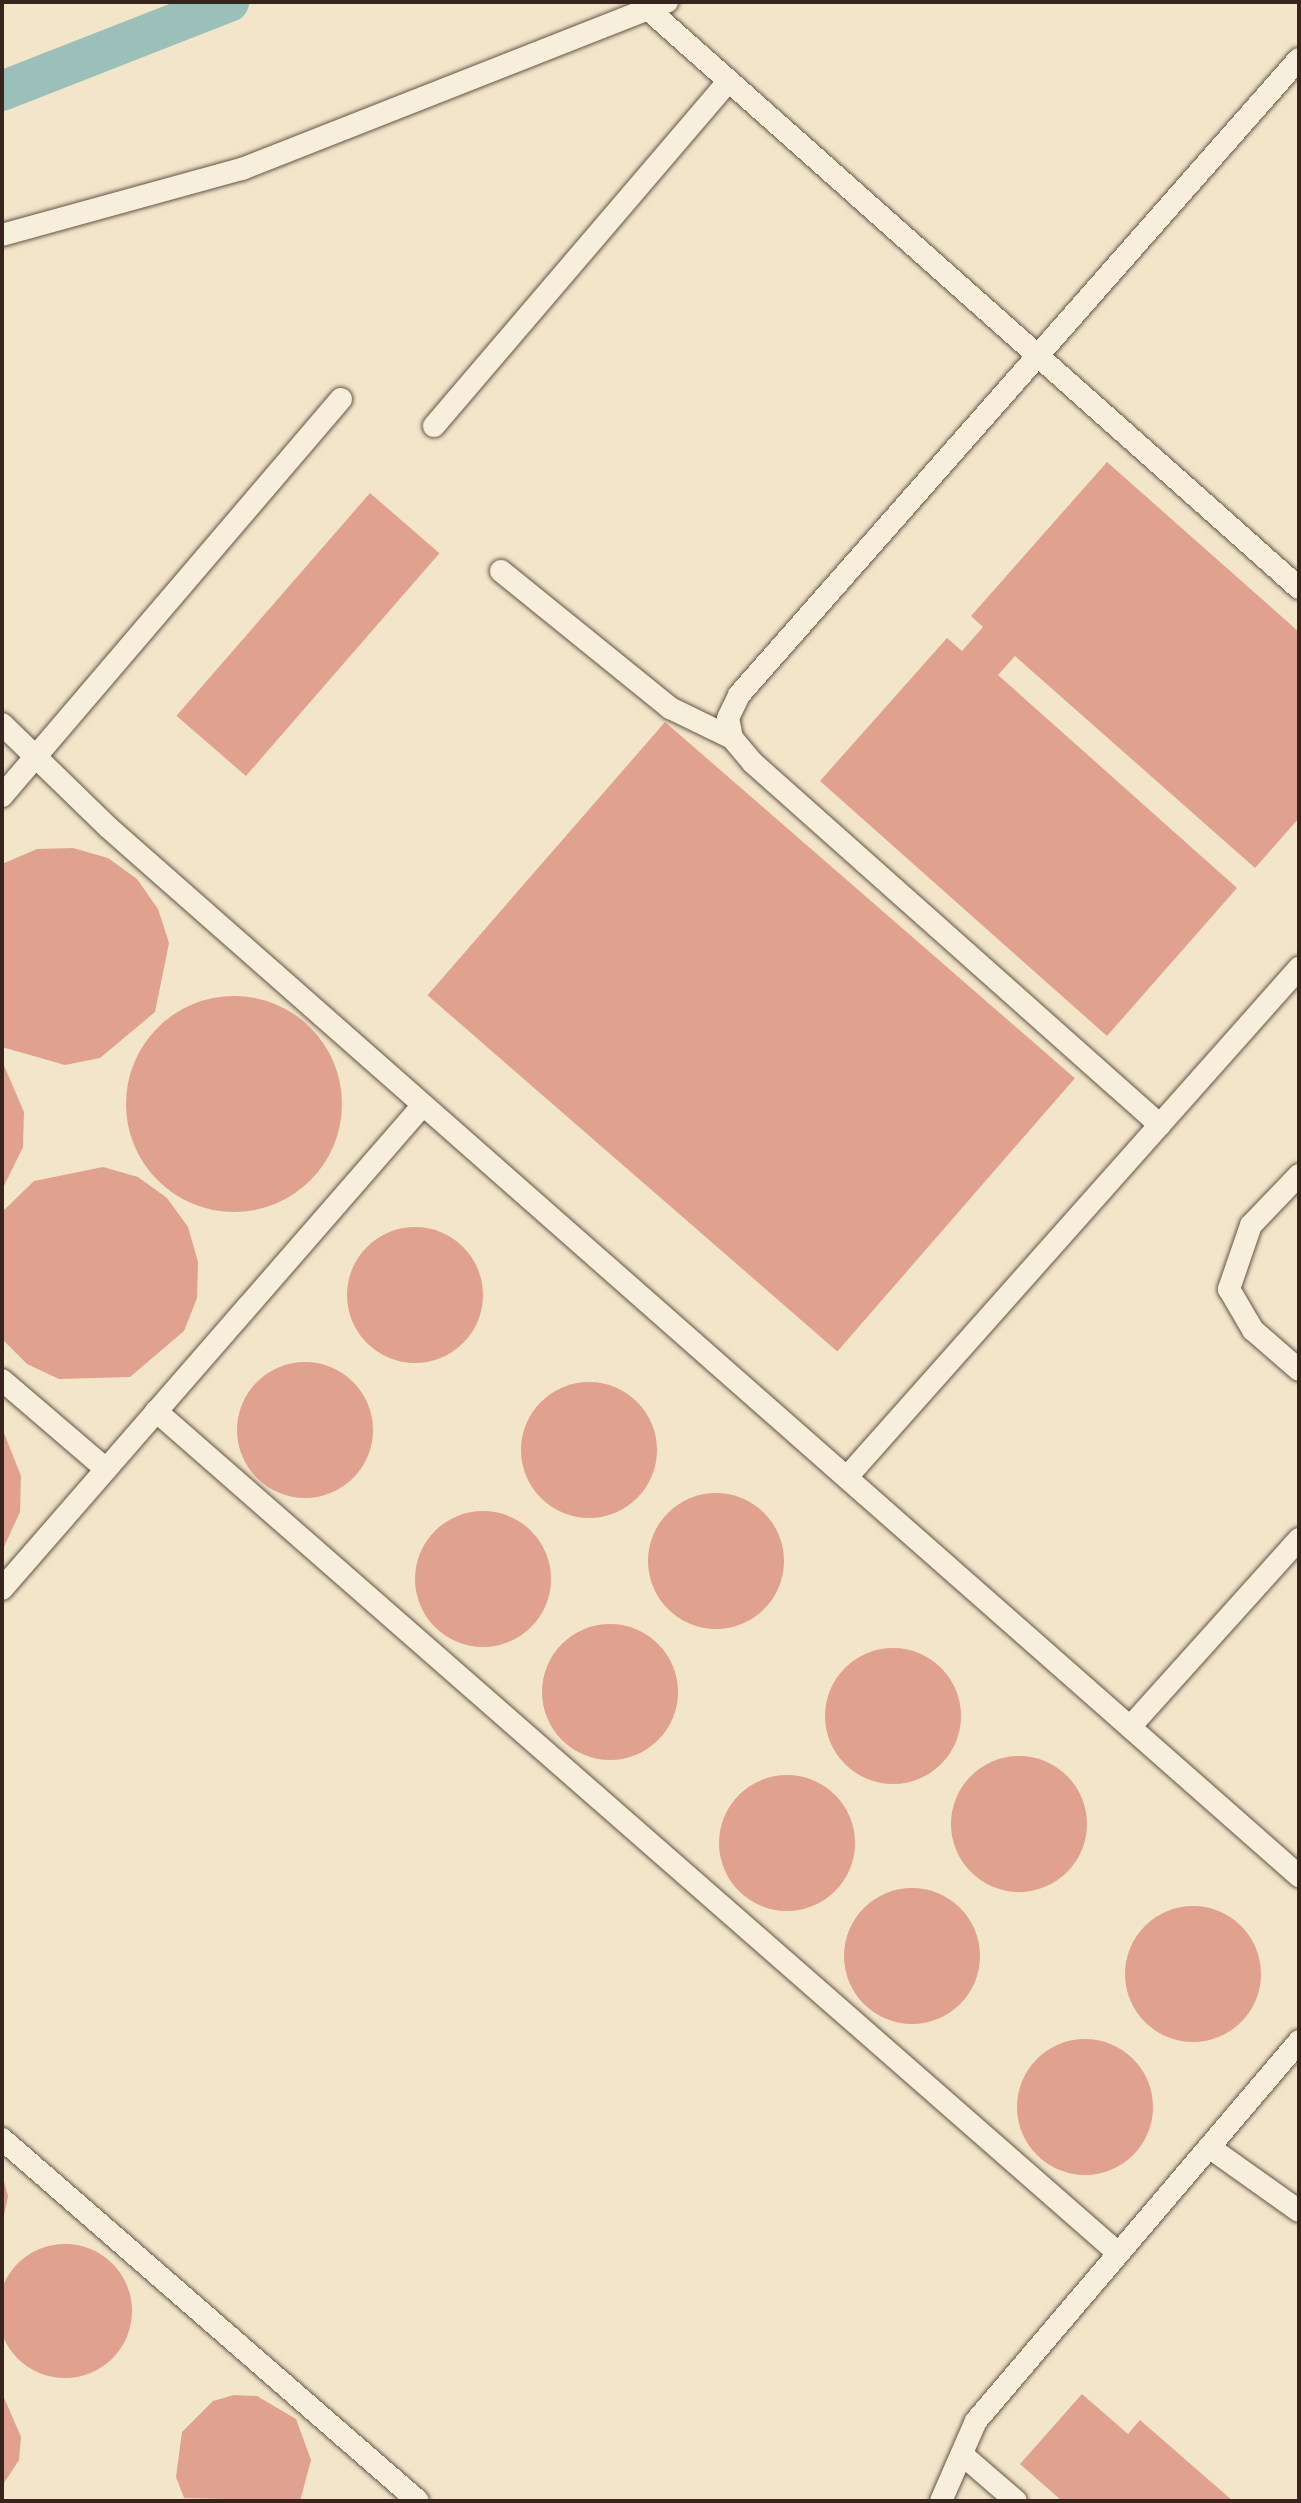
<!DOCTYPE html>
<html>
<head>
<meta charset="utf-8">
<style>
  body { margin:0 }
  #map { position:relative; width:1301px; height:2503px; overflow:hidden; background:#f2e5c9; font-family:"IM FELL English",serif }
  div>[style] { position:absolute }
  [style*='--x'] { left:calc(var(--x)*1px); top:calc(var(--y)*1px); width:calc(var(--w)*1px); rotate:calc(var(--a)*1deg) }
  .canal>* { height:40px; margin:-20px; padding:0 20px; transform-origin:20px; border-radius:20px; background:#9bbfb9 }
  .building>* { inset:0; background:#e1a18f; transform-origin:0 0 }
  .round { border-radius:50% }
  .roads { filter:drop-shadow(0 0 2px #655448) drop-shadow(0 0 2px #655448) }
  .service>* { height:22px; margin:-11px; padding:0 11px; transform-origin:11px; border-radius:11px; background:#f7eedc }
  span { translate:-50% -50%; white-space:nowrap; text-align:center; line-height:1.15; -webkit-text-stroke:7px #f7eedc; paint-order:stroke }
  .frame { position:absolute; inset:0; border:4px solid #36241d; pointer-events:none }
</style>
</head>
<body>
<div id="map">
  <div class="canal">
    <div style="--x:2;--y:91;--w:244;--a:-21.4"></div>
  </div>
  <div class="building">
    <div style="clip-path:polygon(1107px 462px,1299px 632px,1299px 818px,1255px 868px,1015px 656px,998px 675px,1237px 888px,1107px 1036px,820px 781px,947px 638px,962px 651px,983px 627px,971px 616px)"></div>
    <div style="left:370px;top:493px;width:92px;height:295px;rotate:41deg"></div>
    <div style="left:665px;top:722px;width:543px;height:362px;rotate:41deg"></div>
    <div style="clip-path:polygon(73px 848px,108px 858px,137px 879px,158px 909px,169px 943px,155px 1012px,100px 1058px,65px 1065px,2px 1047px,2px 864px,37px 849px)"></div>
    <div class="round" style="left:126px;top:996px;width:216px;height:216px"></div>
    <div style="clip-path:polygon(2px 1061px,24px 1112px,23px 1147px,2px 1190px)"></div>
    <div style="clip-path:polygon(103px 1167px,138px 1177px,167px 1198px,188px 1227px,198px 1262px,197px 1298px,184px 1331px,130px 1377px,59px 1379px,27px 1364px,2px 1339px,2px 1212px,34px 1181px)"></div>
    <div class="round" style="left:347px;top:1227px;width:136px;height:136px"></div>
    <div class="round" style="left:237px;top:1362px;width:136px;height:136px"></div>
    <div class="round" style="left:521px;top:1382px;width:136px;height:136px"></div>
    <div style="clip-path:polygon(2px 1428px,21px 1476px,20px 1512px,2px 1551px)"></div>
    <div class="round" style="left:648px;top:1493px;width:136px;height:136px"></div>
    <div class="round" style="left:415px;top:1511px;width:136px;height:136px"></div>
    <div class="round" style="left:542px;top:1624px;width:136px;height:136px"></div>
    <div class="round" style="left:825px;top:1648px;width:136px;height:136px"></div>
    <div class="round" style="left:951px;top:1756px;width:136px;height:136px"></div>
    <div class="round" style="left:719px;top:1775px;width:136px;height:136px"></div>
    <div class="round" style="left:844px;top:1888px;width:136px;height:136px"></div>
    <div class="round" style="left:1125px;top:1906px;width:136px;height:136px"></div>
    <div class="round" style="left:1017px;top:2039px;width:136px;height:136px"></div>
    <div style="clip-path:polygon(2px 2174px,8px 2196px,2px 2225px)"></div>
    <div class="round" style="left:-2px;top:2244px;width:134px;height:134px"></div>
    <div style="clip-path:polygon(2px 2393px,21px 2437px,19px 2460px,2px 2486px)"></div>
    <div style="clip-path:polygon(1082px 2394px,1128px 2434px,1140px 2420px,1233px 2501px,1062px 2501px,1020px 2464px)"></div>
    <div style="clip-path:polygon(234px 2395px,257px 2396px,296px 2419px,311px 2460px,300px 2501px,184px 2498px,176px 2477px,182px 2432px,213px 2401px)"></div>
  </div>
  <div class="roads">
    <div class="service">
      <div style="--x:648;--y:9;--w:871;--a:41.65"></div>
      <div style="--x:2;--y:235;--w:249;--a:-15.4"></div>
      <div style="--x:242;--y:169;--w:457;--a:-21.5"></div>
      <div style="--x:434;--y:426;--w:454;--a:-49.5"></div>
      <div style="--x:501;--y:571;--w:218;--a:39"></div>
      <div style="--x:670;--y:708;--w:69;--a:25.8"></div>
      <div style="--x:2;--y:724;--w:149;--a:44.2"></div>
      <div style="--x:109;--y:828;--w:1586;--a:41.37"></div>
      <div style="--x:2;--y:796;--w:522;--a:-49.51"></div>
      <div style="--x:1160;--y:1125;--w:545;--a:-138.35"></div>
      <div style="--x:753;--y:763;--w:33;--a:-130"></div>
      <div style="--x:732;--y:738;--w:20;--a:-101"></div>
      <div style="--x:728;--y:718;--w:25;--a:-64"></div>
      <div style="--x:739;--y:695;--w:847;--a:-48.64"></div>
      <div style="--x:1299;--y:1175;--w:69;--a:133.8"></div>
      <div style="--x:1251;--y:1225;--w:68;--a:109"></div>
      <div style="--x:1229;--y:1289;--w:48;--a:59.7"></div>
      <div style="--x:1253;--y:1330;--w:61;--a:41"></div>
      <div style="--x:2;--y:1380;--w:137;--a:40.6"></div>
      <div style="--x:156;--y:1411;--w:1278;--a:41.19"></div>
      <div style="--x:847;--y:1477;--w:681;--a:-48.39"></div>
      <div style="--x:2;--y:1589;--w:641;--a:-48.98"></div>
      <div style="--x:1130;--y:1727;--w:253;--a:-48"></div>
      <div style="--x:2;--y:2139;--w:551;--a:41.03"></div>
      <div style="--x:1209;--y:2147;--w:110;--a:35.4"></div>
      <div style="--x:965;--y:2457;--w:67;--a:40.8"></div>
      <div style="--x:941;--y:2501;--w:87;--a:-66.4"></div>
      <div style="--x:976;--y:2421;--w:499;--a:-49.6"></div>
    </div>
  </div>
  <div class="frame"></div>
</div>
</body>
</html>
